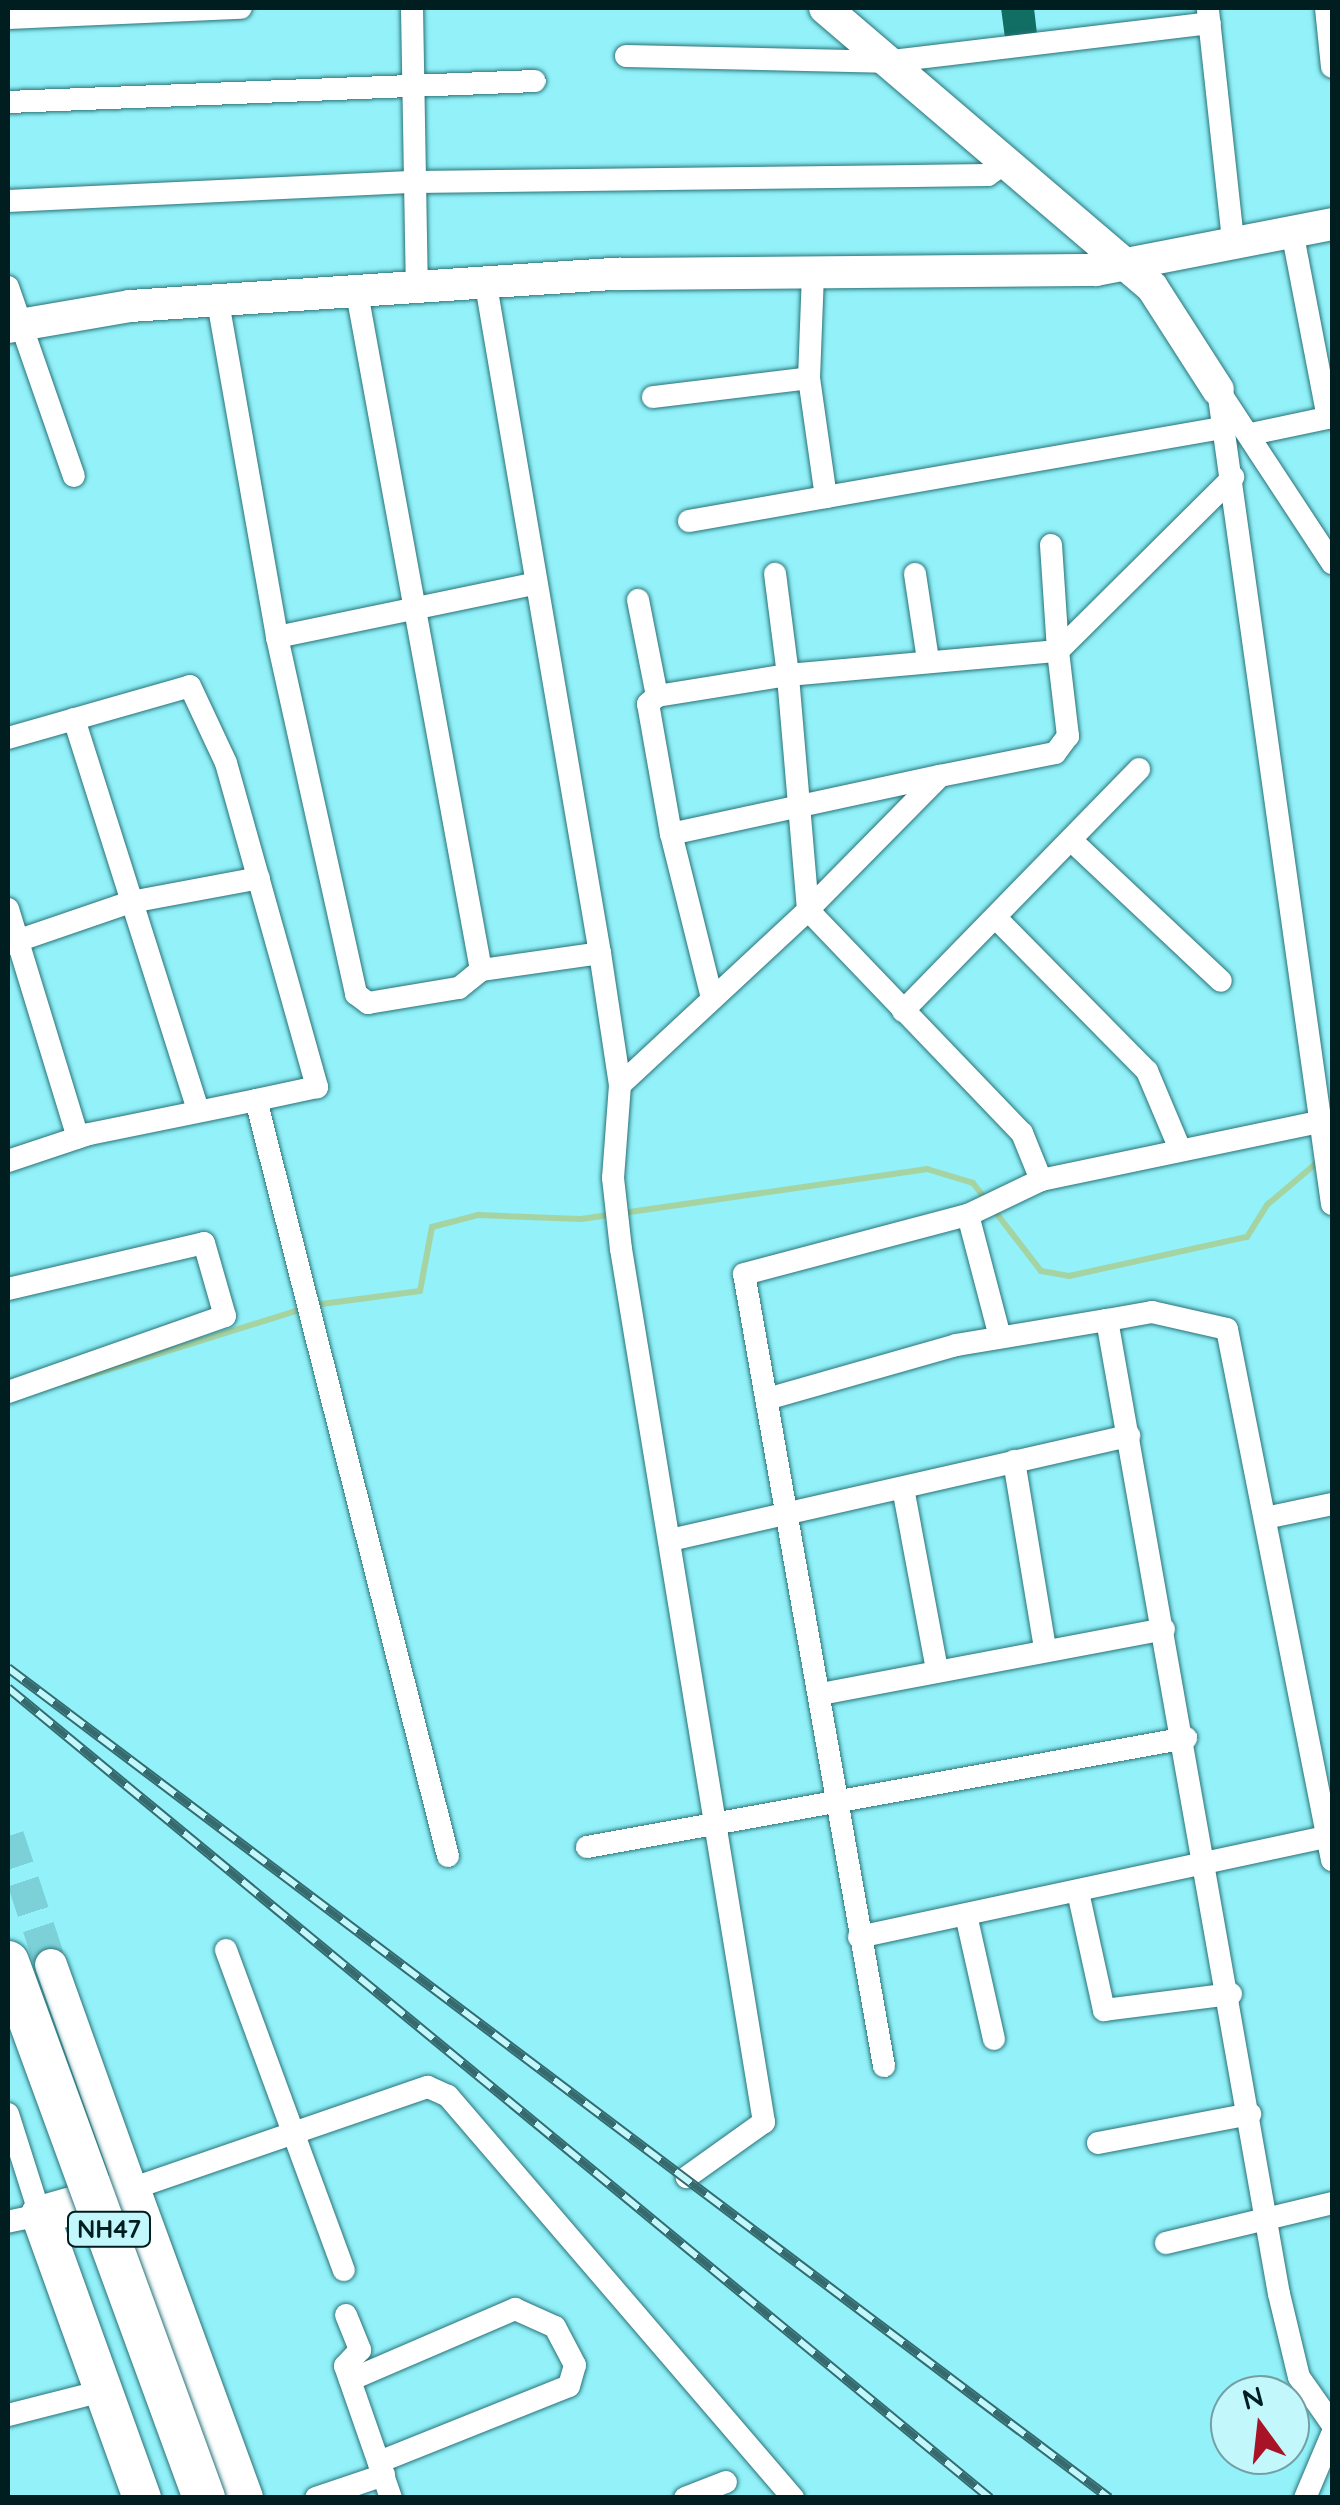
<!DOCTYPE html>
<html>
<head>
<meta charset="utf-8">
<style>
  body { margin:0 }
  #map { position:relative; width:1340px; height:2505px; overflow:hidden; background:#92f1f9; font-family:Quicksand,sans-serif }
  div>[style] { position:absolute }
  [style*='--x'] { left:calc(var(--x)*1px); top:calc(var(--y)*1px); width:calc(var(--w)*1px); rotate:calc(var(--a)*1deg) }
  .stream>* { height:6px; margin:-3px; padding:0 3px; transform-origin:3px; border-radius:3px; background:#a6d3a2 }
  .building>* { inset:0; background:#106e63 }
  .secondary-tunnel>* { height:32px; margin-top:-16px; transform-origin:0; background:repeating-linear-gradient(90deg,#7cd1d8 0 32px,transparent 0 48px) }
  .roads { filter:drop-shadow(0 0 2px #297379) drop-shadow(0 0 2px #297379) }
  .street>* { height:22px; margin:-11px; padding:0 11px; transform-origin:11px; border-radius:11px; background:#fff }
  .secondary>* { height:32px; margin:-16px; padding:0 16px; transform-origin:16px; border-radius:16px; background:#fff }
  .primary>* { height:38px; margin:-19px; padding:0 19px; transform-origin:19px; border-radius:19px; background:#fff }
  .rail>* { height:10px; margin-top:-5px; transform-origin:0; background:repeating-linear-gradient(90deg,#c2f7fc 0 19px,#356a6e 0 38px); box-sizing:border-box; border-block:2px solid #356a6e }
  .bridges { filter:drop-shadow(0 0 2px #297379) drop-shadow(0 0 2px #297379) }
  .highway-bridge>* { height:42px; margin:-21px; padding:0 21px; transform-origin:21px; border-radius:21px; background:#fff }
  span { translate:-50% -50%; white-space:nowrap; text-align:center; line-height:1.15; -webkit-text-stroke:10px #c2f7fc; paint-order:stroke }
  .shield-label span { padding:2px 8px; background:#c2f7fc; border:2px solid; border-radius:8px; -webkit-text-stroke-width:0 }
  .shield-label { font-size:25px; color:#001e20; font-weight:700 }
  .frame { position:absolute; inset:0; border:10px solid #001e20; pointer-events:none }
  .north { position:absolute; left:1210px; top:2375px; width:100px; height:100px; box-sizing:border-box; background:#c2f7fc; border:2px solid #74a0a4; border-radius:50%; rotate:345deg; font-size:28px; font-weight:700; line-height:40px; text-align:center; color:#001e20 }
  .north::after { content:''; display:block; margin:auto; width:35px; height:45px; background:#a91327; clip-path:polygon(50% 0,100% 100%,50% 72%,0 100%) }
</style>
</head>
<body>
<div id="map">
  <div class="stream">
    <div style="--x:314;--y:1305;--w:107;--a:-7.5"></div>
    <div style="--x:420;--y:1291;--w:65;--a:-79.4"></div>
    <div style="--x:432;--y:1227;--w:48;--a:-14.6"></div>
    <div style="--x:478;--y:1215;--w:103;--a:2.2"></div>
    <div style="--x:581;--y:1219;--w:350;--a:-8.2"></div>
    <div style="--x:927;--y:1169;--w:48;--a:16.9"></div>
    <div style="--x:973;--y:1183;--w:111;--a:52.3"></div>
    <div style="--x:1041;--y:1271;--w:28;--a:10"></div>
    <div style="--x:1069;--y:1276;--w:182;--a:-12.4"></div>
    <div style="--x:1247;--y:1237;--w:39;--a:-58"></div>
    <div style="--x:1268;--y:1204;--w:68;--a:-40.2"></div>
    <div style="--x:66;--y:1383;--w:247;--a:-17.4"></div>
  </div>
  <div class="building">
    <div style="clip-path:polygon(1001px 8px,1034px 8px,1037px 34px,1005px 38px)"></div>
  </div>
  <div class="secondary-tunnel">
    <div style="--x:8;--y:1836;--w:136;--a:71.6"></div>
  </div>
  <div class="roads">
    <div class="street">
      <div style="--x:412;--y:8;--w:282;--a:89"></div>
      <div style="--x:1326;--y:8;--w:59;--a:84.2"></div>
      <div style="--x:1208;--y:10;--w:232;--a:83.8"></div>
      <div style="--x:8;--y:18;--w:233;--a:-2.5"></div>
      <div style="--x:626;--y:56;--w:258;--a:1.3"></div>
      <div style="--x:884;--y:62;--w:328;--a:-6.8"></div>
      <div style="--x:8;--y:102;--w:527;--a:-2.28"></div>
      <div style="--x:8;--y:201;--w:407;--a:-2.7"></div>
      <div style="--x:415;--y:182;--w:573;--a:-0.7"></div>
      <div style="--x:988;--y:175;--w:16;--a:-35"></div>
      <div style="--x:1292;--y:231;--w:190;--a:79.1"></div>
      <div style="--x:813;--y:274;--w:104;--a:92.2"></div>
      <div style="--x:809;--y:378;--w:120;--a:81.9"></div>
      <div style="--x:826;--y:497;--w:406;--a:-9.9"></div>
      <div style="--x:486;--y:285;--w:678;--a:80.32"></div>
      <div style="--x:600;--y:953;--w:134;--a:81.4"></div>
      <div style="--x:620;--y:1085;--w:93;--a:94.3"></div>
      <div style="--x:613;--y:1178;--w:71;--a:83.6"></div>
      <div style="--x:621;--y:1249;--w:885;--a:80.7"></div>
      <div style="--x:764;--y:2122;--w:95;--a:144.5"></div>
      <div style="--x:8;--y:287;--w:200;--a:70.8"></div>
      <div style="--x:357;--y:293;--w:688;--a:79.62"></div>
      <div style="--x:481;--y:970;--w:120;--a:-8.1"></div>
      <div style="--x:218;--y:302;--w:340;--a:80"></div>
      <div style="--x:277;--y:637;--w:366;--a:77.5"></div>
      <div style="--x:356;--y:994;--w:15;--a:37"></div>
      <div style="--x:368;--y:1003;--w:92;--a:-9.4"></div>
      <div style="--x:459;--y:988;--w:28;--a:-39"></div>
      <div style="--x:1218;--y:390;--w:822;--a:82.03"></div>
      <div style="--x:653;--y:397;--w:157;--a:-6.9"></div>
      <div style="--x:1223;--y:397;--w:199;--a:56.7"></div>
      <div style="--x:1251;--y:434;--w:83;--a:-11.9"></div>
      <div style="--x:689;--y:521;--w:139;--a:-9.9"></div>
      <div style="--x:1051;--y:545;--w:106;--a:86.2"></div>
      <div style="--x:915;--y:574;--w:87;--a:81.4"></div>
      <div style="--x:638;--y:600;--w:98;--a:78.8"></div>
      <div style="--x:277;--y:637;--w:262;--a:-11.7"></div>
      <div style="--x:1058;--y:651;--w:247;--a:-44.8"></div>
      <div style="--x:74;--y:719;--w:411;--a:72.4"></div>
      <div style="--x:8;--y:738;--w:189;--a:-15.9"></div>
      <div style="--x:190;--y:686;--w:85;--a:64.9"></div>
      <div style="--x:226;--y:763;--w:337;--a:74.3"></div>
      <div style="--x:317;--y:1087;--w:62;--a:168"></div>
      <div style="--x:256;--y:1100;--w:780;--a:75.75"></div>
      <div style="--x:671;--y:834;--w:275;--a:-12.2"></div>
      <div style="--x:1072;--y:841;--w:204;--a:43.2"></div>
      <div style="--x:8;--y:909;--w:239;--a:73"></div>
      <div style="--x:997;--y:919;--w:214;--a:45.4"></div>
      <div style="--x:1147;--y:1071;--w:85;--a:67.1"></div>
      <div style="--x:8;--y:944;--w:130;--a:-18.9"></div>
      <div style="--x:131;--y:902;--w:130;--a:-10.6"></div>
      <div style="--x:712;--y:998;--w:169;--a:-104"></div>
      <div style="--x:671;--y:834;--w:132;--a:-100"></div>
      <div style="--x:648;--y:704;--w:12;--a:-42"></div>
      <div style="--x:657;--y:696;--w:133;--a:-9.1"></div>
      <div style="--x:788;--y:675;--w:271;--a:-5.1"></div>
      <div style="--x:1058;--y:651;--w:86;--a:83.3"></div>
      <div style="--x:1068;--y:736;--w:21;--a:127"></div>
      <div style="--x:1055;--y:753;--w:117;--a:168.7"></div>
      <div style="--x:940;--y:776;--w:188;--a:134.6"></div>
      <div style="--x:808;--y:910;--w:236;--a:-94.9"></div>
      <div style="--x:788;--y:675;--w:102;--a:-97.3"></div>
      <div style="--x:903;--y:1011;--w:338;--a:-45.7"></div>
      <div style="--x:620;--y:1085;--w:257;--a:-42.9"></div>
      <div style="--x:808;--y:910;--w:309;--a:46.2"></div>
      <div style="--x:1022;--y:1133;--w:51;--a:68"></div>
      <div style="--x:8;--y:1161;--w:85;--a:-18.4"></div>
      <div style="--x:89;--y:1134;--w:170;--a:-11.5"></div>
      <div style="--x:968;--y:1215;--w:126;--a:75.3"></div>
      <div style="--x:8;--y:1289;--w:201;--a:-13.2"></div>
      <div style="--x:204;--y:1243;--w:76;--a:74"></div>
      <div style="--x:225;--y:1316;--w:230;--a:160.7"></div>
      <div style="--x:767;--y:1399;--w:197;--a:-15.9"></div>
      <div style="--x:956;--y:1345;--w:153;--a:-9.4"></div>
      <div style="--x:1014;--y:1461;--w:190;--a:80.6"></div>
      <div style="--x:903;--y:1488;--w:184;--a:79.4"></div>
      <div style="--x:1270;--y:1517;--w:63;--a:-11.8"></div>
      <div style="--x:670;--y:1540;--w:471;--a:-12.8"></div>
      <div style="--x:821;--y:1694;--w:349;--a:-10.7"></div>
      <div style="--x:587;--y:1847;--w:609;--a:-10.31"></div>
      <div style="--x:1332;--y:1860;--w:541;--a:-101.19"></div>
      <div style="--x:1227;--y:1329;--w:77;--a:-167.2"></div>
      <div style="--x:1152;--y:1312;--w:46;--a:169.9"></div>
      <div style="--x:1107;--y:1320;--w:989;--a:79.99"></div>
      <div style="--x:1279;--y:2294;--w:85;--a:76.5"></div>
      <div style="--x:1299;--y:2377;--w:57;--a:54.9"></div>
      <div style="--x:1078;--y:1892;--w:121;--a:77.6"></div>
      <div style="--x:1104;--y:2010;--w:128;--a:-7.2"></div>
      <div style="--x:966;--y:1915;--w:127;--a:77.3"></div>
      <div style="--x:859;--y:1937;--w:484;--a:-12.1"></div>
      <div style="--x:226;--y:1950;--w:341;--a:69.8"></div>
      <div style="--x:884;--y:2066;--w:804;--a:-100.02"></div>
      <div style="--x:744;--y:1274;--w:232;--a:-14.8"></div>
      <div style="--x:968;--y:1215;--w:81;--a:-25.6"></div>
      <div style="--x:1041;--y:1180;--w:283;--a:-11.8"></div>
      <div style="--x:8;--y:2114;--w:106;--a:72.4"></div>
      <div style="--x:40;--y:2215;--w:33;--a:168"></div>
      <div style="--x:1098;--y:2143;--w:155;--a:-10.8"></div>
      <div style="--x:131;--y:2189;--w:314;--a:-19"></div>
      <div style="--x:428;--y:2087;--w:22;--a:24"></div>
      <div style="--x:448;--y:2096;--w:530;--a:49.36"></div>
      <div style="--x:1166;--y:2243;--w:171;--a:-13.5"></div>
      <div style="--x:346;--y:2315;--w:38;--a:68"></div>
      <div style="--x:360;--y:2350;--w:22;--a:133"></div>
      <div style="--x:345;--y:2366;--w:140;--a:70.8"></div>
      <div style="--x:350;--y:2380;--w:180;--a:-23.3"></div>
      <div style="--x:515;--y:2309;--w:44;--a:24.2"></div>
      <div style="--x:555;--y:2327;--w:43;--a:62.2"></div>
      <div style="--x:575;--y:2365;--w:22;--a:106"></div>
      <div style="--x:569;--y:2386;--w:205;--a:158.2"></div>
      <div style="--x:8;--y:2415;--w:101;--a:-14.3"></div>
      <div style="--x:316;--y:2498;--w:72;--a:-18.7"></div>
      <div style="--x:685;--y:2498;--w:44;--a:-21.3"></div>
      <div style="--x:1305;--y:2498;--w:69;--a:-67.1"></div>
    </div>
    <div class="secondary">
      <div style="--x:825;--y:8;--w:430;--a:40.5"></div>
      <div style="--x:1152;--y:287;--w:122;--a:57.3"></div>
      <div style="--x:8;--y:327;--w:124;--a:-9.8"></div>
      <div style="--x:130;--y:306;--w:488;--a:-3.8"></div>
      <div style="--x:617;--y:274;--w:479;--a:-0.5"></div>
      <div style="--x:1096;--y:270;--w:240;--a:-11"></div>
      <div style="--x:51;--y:1965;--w:238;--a:70.3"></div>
    </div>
    <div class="primary">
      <div style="--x:142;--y:2498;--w:301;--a:-109.8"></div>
      <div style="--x:40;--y:2215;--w:95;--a:-15.9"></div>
      <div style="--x:131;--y:2189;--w:329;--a:69.9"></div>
    </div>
  </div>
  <div class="rail">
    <div style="--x:8;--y:1668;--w:1379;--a:37.01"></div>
    <div style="--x:8;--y:1688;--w:1273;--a:39.52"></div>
  </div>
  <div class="bridges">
    <div class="highway-bridge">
      <div style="--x:8;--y:1962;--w:571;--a:69.91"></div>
    </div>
  </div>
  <div class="shield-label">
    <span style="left:109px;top:2229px">NH47</span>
  </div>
  <div class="frame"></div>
  <div class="north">N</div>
</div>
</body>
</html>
